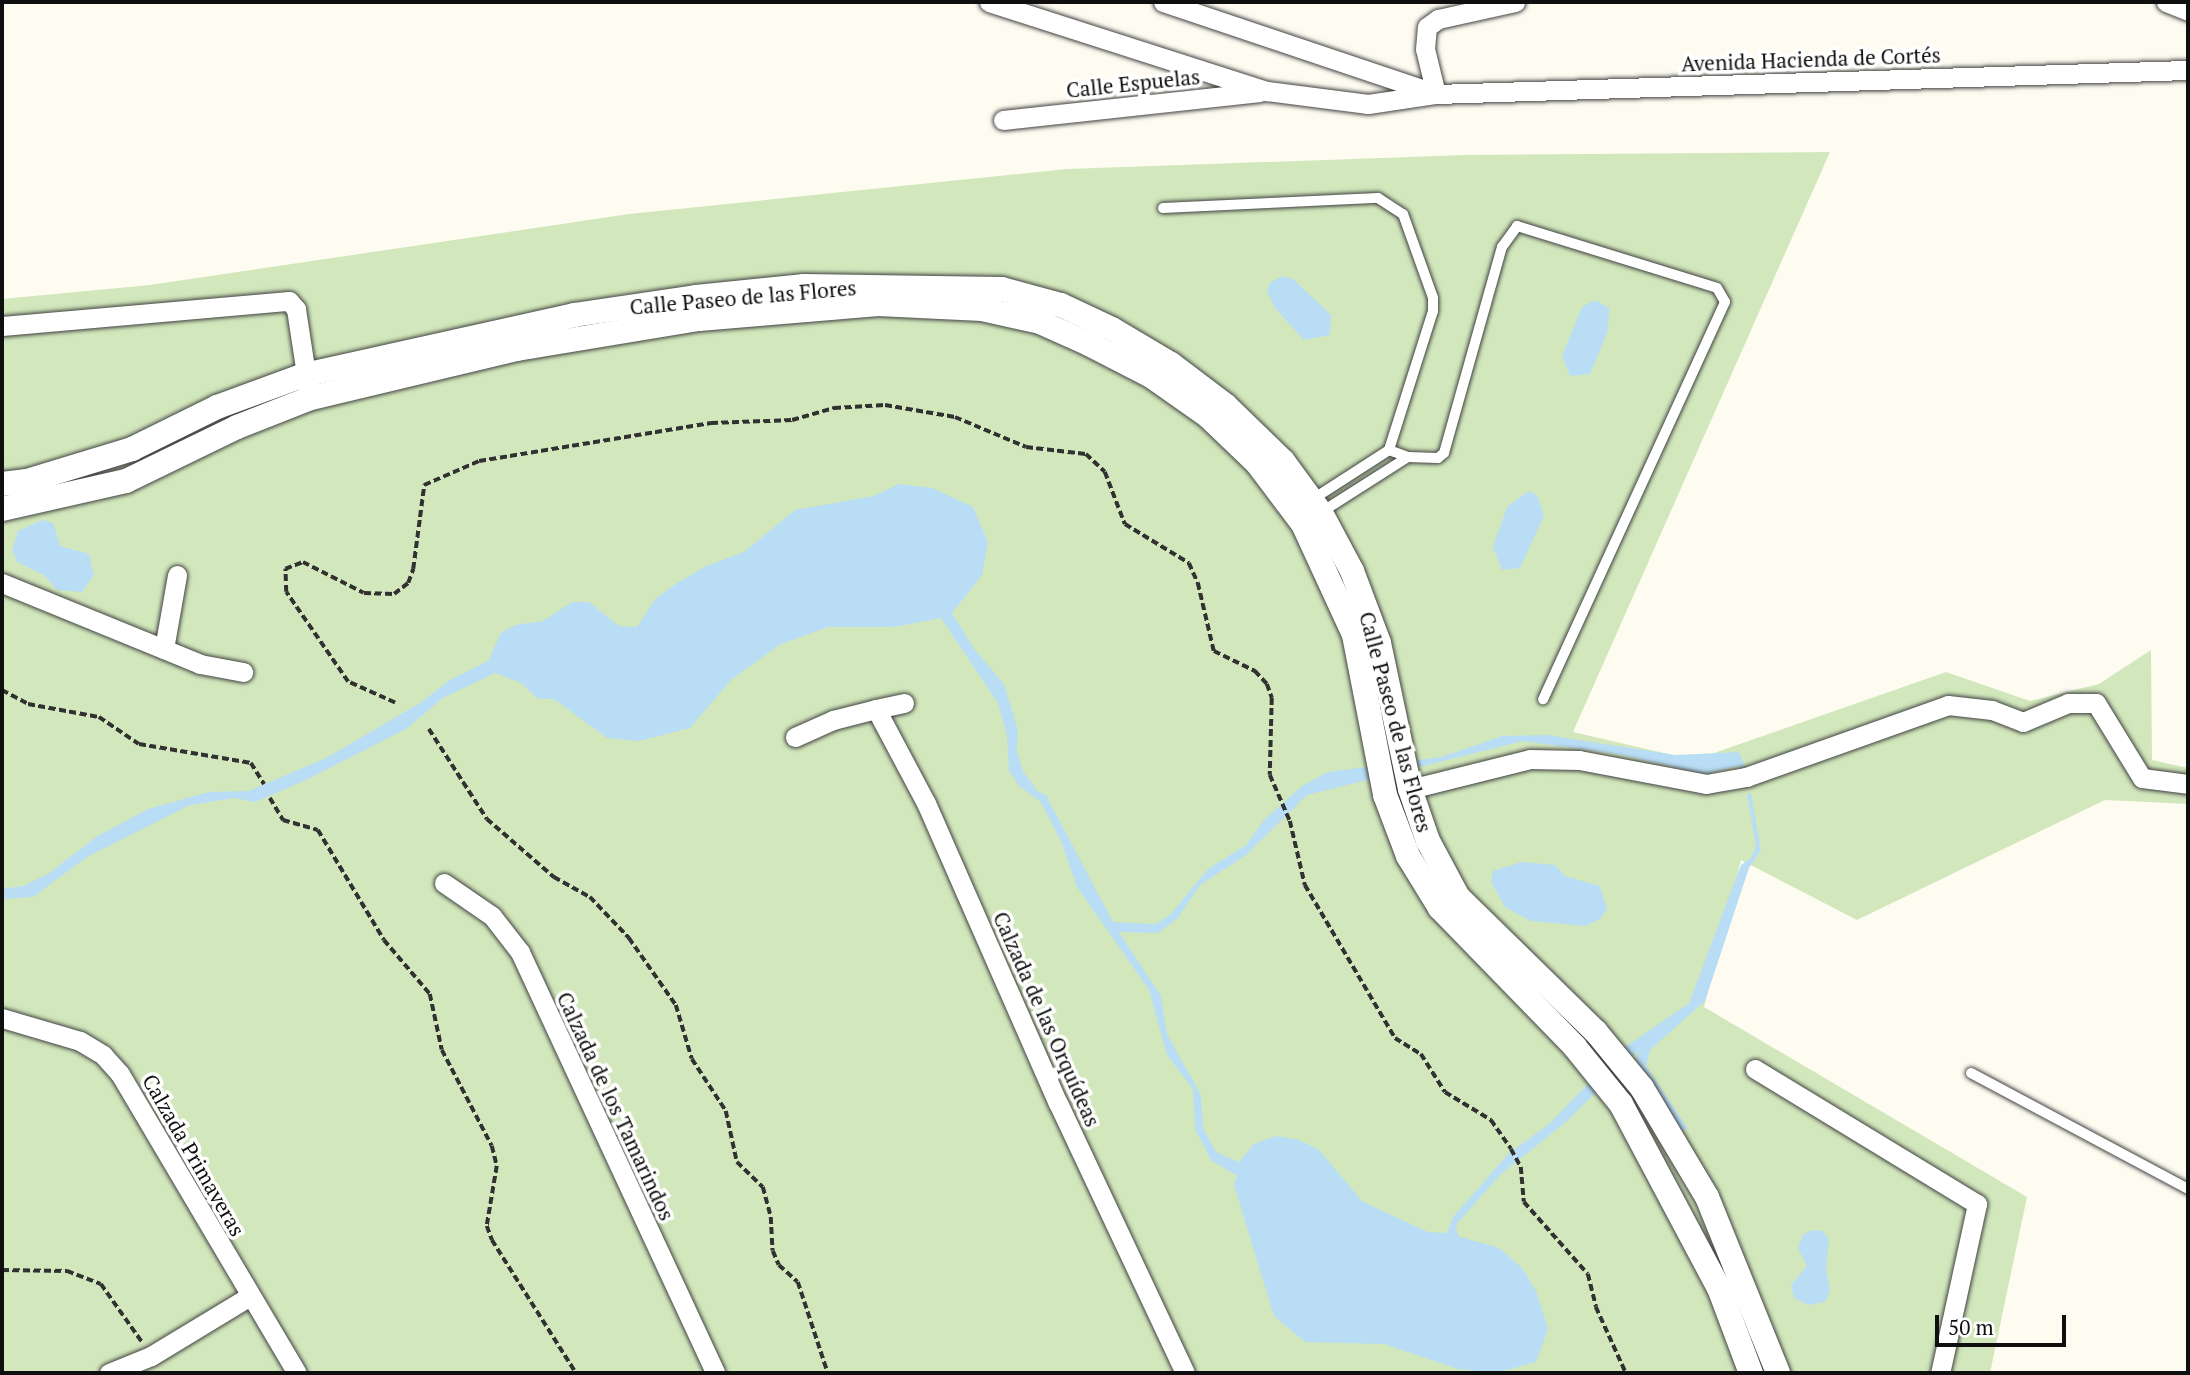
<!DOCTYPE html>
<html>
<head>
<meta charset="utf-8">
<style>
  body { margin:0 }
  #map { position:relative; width:2190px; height:1375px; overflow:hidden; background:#fefcf1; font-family:"PT Serif",serif }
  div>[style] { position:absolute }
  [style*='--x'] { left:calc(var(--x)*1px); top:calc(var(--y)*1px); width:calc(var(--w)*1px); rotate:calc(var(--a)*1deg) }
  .green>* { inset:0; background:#d2e8bc }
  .water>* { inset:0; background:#b8ddf4 }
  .path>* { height:3.5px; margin-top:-1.75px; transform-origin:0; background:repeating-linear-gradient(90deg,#313131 0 7px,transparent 0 10.5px) }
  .roads { filter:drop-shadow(0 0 2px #424242) drop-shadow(0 0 2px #424242) }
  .service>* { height:10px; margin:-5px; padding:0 5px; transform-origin:5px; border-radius:5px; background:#fff }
  .minor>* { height:19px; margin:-9.5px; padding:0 9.5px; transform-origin:9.5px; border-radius:9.5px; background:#fff }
  .tertiary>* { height:24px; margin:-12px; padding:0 12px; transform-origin:12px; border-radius:12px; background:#fff }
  span { translate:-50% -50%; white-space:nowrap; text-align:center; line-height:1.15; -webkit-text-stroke:7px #fff; paint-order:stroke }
  .street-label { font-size:21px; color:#0f0f0f }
  .frame { position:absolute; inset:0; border:4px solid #0f0f0f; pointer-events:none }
  .scale { position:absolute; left:1935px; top:1315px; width:131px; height:32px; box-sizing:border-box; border:4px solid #0f0f0f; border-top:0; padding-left:9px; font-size:21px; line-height:24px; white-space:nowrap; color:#0f0f0f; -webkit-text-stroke:5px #fff; paint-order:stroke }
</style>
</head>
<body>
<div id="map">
  <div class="green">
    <div style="clip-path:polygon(1830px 152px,1573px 732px,1694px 760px,1946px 672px,2030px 701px,2099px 684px,2151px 650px,2152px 760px,2188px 768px,2188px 804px,2105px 800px,1857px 920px,1741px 860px,1704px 1007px,2027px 1197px,1990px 1373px,2px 1373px,2px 299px,150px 285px,629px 214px,1067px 169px,1466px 155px)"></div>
  </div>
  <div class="water">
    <div style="clip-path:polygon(1282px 276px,1293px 279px,1331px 315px,1330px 335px,1304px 340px,1275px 308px,1267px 291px,1270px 283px)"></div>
    <div style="clip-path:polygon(1595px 300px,1609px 308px,1608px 331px,1590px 374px,1570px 376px,1562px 356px,1582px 307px)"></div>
    <div style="clip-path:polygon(899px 484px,932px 488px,973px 507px,988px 542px,982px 575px,952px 613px,975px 650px,1004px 684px,1018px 730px,1017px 751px,1023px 771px,1037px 791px,1046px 795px,1113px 922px,1156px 924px,1171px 914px,1208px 869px,1246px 845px,1264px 820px,1302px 786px,1328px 772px,1441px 757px,1502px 736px,1547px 735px,1675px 755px,1739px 752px,1748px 775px,1738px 766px,1705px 774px,1617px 754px,1523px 741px,1307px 795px,1246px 855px,1200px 885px,1177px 919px,1158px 933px,1119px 932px,1161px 996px,1167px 1034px,1201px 1095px,1203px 1128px,1216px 1152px,1239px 1162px,1254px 1144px,1276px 1136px,1299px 1140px,1319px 1150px,1363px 1202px,1428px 1232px,1447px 1233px,1453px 1217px,1509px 1153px,1549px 1124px,1621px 1050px,1689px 1003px,1741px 865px,1751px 858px,1756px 846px,1747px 795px,1751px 793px,1761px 850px,1749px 868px,1705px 1001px,1650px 1050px,1646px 1066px,1688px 1129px,1677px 1132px,1635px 1066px,1638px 1051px,1566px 1122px,1500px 1175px,1456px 1225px,1458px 1236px,1499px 1248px,1522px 1268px,1536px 1291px,1548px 1329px,1536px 1362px,1496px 1373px,1458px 1369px,1384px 1344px,1305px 1342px,1274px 1316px,1234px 1185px,1237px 1176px,1211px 1160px,1195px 1129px,1193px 1089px,1167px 1055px,1149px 990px,1077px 887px,1061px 841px,1040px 801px,1019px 786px,1009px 771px,1007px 736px,998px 703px,941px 618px,894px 627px,828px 627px,779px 645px,731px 680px,690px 728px,639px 741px,607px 738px,554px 699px,538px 699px,521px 683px,495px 673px,443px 698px,406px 729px,306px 780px,255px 802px,235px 798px,190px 805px,87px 857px,33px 897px,2px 899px,2px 889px,23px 886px,48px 874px,96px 837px,148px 809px,209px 792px,249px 791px,326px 758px,420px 703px,450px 680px,488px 661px,501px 633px,515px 625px,543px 621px,572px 602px,589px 602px,619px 626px,637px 627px,655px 599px,677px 583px,706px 566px,744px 552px,795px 510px,874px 496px)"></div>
    <div style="clip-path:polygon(1528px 491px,1537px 495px,1544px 516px,1520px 568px,1502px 570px,1493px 547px,1507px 507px)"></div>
    <div style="clip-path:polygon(42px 520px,53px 523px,60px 546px,89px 554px,94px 575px,82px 592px,57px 590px,44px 575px,17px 562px,12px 550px,18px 531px)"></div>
    <div style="clip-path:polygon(1521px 862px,1555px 865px,1565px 876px,1600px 886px,1607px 909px,1600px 919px,1585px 926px,1531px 921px,1505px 907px,1491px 882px,1493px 871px)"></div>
    <div style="clip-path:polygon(1812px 1230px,1823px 1231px,1829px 1239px,1826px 1268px,1830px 1291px,1825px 1302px,1808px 1305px,1794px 1298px,1791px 1285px,1807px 1266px,1798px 1248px,1803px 1235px)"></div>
  </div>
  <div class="path">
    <div style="--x:2;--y:690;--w:30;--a:28"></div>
    <div style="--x:28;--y:704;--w:72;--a:10.4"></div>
    <div style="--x:99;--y:717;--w:48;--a:34"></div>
    <div style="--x:139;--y:744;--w:114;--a:9.6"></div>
    <div style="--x:251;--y:763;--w:25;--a:58"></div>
    <div style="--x:395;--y:703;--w:51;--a:-155.9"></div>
    <div style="--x:348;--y:682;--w:109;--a:-124.6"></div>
    <div style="--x:286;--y:592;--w:23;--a:-92"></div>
    <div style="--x:285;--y:569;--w:19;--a:-21"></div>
    <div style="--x:303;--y:562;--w:68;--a:26.9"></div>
    <div style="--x:364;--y:593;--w:30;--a:2"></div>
    <div style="--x:394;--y:594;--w:18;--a:-38"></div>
    <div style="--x:408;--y:583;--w:15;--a:-70"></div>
    <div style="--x:413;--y:569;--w:85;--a:-82.5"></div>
    <div style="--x:424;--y:485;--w:60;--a:-23.6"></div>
    <div style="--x:479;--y:461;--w:235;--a:-9.3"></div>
    <div style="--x:711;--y:423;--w:81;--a:-2.1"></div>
    <div style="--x:792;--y:420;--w:44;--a:-15.9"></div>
    <div style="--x:834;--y:408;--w:51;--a:-3.4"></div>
    <div style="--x:885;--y:405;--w:71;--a:9.7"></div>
    <div style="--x:955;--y:417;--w:77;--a:22.9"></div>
    <div style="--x:1026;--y:447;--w:60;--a:6.7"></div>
    <div style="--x:1086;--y:454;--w:26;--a:43"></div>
    <div style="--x:1105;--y:472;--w:56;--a:69"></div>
    <div style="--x:1125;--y:524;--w:75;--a:31.4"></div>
    <div style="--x:1189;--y:563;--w:22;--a:66"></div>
    <div style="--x:1198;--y:583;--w:70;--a:76.8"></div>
    <div style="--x:1214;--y:651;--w:46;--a:26"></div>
    <div style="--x:1255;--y:671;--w:18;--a:47"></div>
    <div style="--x:1267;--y:684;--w:15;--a:70"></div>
    <div style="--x:1272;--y:698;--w:77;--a:91.5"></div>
    <div style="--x:1270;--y:775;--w:50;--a:66.5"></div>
    <div style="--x:1290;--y:821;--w:66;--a:76.8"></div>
    <div style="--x:1305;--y:885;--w:178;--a:59.5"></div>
    <div style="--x:1395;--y:1038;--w:31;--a:32"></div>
    <div style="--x:1421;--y:1054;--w:45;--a:57.7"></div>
    <div style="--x:1445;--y:1092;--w:54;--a:31.3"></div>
    <div style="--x:1491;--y:1120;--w:35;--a:55"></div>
    <div style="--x:1511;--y:1149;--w:21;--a:61"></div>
    <div style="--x:1521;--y:1167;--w:35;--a:85"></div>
    <div style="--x:1524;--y:1202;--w:96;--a:48.4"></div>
    <div style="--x:1588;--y:1274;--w:34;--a:76"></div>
    <div style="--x:1596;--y:1307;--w:72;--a:65.6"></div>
    <div style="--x:429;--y:729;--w:107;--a:57.2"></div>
    <div style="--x:487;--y:819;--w:89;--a:40.9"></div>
    <div style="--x:554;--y:877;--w:41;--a:29.1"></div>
    <div style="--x:590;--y:897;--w:57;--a:46.4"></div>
    <div style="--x:629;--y:938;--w:82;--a:55"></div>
    <div style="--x:676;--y:1005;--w:56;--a:73.5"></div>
    <div style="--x:692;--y:1059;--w:62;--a:56.8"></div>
    <div style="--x:726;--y:1111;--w:52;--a:77.8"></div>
    <div style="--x:737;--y:1162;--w:36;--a:44"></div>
    <div style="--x:763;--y:1187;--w:31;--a:75"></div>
    <div style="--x:771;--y:1217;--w:34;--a:87"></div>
    <div style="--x:773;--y:1251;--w:15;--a:67"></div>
    <div style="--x:779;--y:1265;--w:25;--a:42"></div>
    <div style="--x:798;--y:1282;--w:96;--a:71.8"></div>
    <div style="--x:270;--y:798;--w:26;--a:59"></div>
    <div style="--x:283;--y:820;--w:36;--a:16"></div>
    <div style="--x:318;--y:830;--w:128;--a:59"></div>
    <div style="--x:384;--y:940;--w:71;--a:49.6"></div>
    <div style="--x:430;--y:994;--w:57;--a:77.9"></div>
    <div style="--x:442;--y:1050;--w:108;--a:62.5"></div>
    <div style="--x:492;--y:1146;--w:21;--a:76"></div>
    <div style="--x:497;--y:1166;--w:61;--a:99.5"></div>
    <div style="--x:487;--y:1226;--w:15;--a:70"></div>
    <div style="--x:492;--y:1240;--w:157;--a:57.7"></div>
    <div style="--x:2;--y:1270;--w:65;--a:0.9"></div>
    <div style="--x:67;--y:1271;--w:36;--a:21"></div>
    <div style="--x:101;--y:1284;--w:71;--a:54.7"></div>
  </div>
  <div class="roads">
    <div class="service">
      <div style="--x:1163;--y:208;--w:215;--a:-2.7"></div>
      <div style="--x:1378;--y:198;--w:30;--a:33"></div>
      <div style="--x:1403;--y:214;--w:89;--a:70.3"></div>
      <div style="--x:1433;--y:298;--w:13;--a:90"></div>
      <div style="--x:1433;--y:311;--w:146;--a:107.6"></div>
      <div style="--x:1389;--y:450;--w:20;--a:20"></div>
      <div style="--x:1408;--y:457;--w:30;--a:2"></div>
      <div style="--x:1438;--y:458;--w:8;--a:-40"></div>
      <div style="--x:1444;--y:453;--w:214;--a:-74.3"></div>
      <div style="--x:1502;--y:247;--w:26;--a:-54"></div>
      <div style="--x:1517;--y:226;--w:209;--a:17.2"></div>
      <div style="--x:1717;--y:288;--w:16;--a:60"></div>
      <div style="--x:1725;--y:302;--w:437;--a:114.6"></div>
      <div style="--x:1313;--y:499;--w:90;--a:-32.8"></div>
      <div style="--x:1320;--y:513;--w:104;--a:-32.5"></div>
      <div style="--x:1971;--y:1073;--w:246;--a:28.1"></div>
    </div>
    <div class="minor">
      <div style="--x:989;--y:2;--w:292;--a:17.8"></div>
      <div style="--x:1267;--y:91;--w:102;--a:7.3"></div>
      <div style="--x:1368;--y:104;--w:69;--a:-8.4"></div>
      <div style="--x:1436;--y:94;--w:46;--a:-103.7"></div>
      <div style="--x:1425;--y:49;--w:22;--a:-85"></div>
      <div style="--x:1427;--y:27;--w:14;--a:-36"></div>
      <div style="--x:1438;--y:19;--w:79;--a:-12.4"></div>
      <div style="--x:1163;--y:2;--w:288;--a:18.6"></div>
      <div style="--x:1436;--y:94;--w:752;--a:-1.83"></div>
      <div style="--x:2166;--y:2;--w:24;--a:22"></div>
      <div style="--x:1003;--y:120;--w:258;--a:-6.2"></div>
      <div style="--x:2;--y:326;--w:288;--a:-5"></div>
      <div style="--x:289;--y:301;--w:11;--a:49"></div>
      <div style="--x:296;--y:309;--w:79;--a:81.3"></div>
      <div style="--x:2;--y:583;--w:214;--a:22.2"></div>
      <div style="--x:200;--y:664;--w:44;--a:10.5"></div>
      <div style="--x:164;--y:649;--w:75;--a:-80"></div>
      <div style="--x:904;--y:703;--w:29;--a:168"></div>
      <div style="--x:876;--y:709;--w:106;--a:62"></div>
      <div style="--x:926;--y:803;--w:328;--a:66.3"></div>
      <div style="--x:1058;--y:1103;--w:298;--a:64.8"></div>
      <div style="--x:795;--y:737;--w:42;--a:-24.1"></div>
      <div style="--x:833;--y:720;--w:44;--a:-14.3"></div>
      <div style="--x:1410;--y:789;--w:124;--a:-14"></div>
      <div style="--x:1530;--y:759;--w:49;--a:1.2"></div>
      <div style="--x:1579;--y:760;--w:129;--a:10.7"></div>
      <div style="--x:1706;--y:784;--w:41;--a:-9.9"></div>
      <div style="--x:1746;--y:777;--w:214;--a:-19.6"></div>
      <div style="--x:1948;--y:705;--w:44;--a:6.5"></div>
      <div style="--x:1992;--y:710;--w:33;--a:21"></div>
      <div style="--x:2023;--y:722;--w:49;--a:-22.9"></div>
      <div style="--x:2068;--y:703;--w:28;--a:0"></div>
      <div style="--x:2096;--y:703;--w:88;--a:58.5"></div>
      <div style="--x:2142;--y:778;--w:46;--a:7.4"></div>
      <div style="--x:444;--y:883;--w:58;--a:34.5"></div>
      <div style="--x:492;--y:916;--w:46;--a:52.1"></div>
      <div style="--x:520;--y:952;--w:464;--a:65.1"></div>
      <div style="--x:2;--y:1018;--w:81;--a:16.4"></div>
      <div style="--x:80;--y:1041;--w:27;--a:31"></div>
      <div style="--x:103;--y:1055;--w:25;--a:48"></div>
      <div style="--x:120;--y:1074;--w:347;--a:59.4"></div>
      <div style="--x:1755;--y:1069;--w:260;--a:31.3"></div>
      <div style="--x:1977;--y:1204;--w:173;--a:102.3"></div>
      <div style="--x:109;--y:1373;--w:45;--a:-22"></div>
      <div style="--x:151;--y:1356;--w:116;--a:-31.2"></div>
    </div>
    <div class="tertiary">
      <div style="--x:2;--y:484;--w:25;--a:-7"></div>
      <div style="--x:27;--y:481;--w:110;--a:-16.9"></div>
      <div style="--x:132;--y:449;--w:95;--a:-26.3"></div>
      <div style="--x:217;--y:407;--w:93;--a:-20.2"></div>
      <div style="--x:304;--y:375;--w:277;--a:-12.5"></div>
      <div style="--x:574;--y:315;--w:123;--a:-8.4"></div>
      <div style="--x:696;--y:297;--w:109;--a:-5.8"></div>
      <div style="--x:804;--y:286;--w:198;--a:0.9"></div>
      <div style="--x:1002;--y:289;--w:61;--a:15.2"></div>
      <div style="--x:1061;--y:305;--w:56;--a:25.2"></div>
      <div style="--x:1112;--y:329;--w:69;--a:30.7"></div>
      <div style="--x:1171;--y:364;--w:68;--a:37.2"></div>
      <div style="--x:1225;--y:405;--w:81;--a:44"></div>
      <div style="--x:1283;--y:461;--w:64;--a:53.8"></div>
      <div style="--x:1321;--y:513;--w:66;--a:61.9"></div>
      <div style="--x:1352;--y:571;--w:77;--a:69.4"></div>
      <div style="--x:1379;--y:643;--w:149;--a:78"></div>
      <div style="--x:1410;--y:789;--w:55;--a:70.9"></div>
      <div style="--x:1428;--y:841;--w:64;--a:61.8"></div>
      <div style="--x:1458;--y:897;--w:193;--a:44.4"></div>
      <div style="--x:1596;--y:1032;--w:72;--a:50.6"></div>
      <div style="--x:1642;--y:1088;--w:127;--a:59.2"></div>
      <div style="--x:1707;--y:1197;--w:190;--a:68"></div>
      <div style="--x:2;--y:509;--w:127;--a:-12.7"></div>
      <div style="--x:126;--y:481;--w:123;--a:-25.9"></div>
      <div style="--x:237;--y:427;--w:79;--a:-21.4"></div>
      <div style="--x:311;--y:398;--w:212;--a:-13.4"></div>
      <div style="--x:517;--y:349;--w:184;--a:-9.4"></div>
      <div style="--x:699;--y:319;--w:180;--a:-4.8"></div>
      <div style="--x:878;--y:304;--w:104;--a:2.8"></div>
      <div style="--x:982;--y:309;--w:59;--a:12.6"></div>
      <div style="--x:1040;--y:322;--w:54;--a:24.2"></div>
      <div style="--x:1089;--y:344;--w:70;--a:27.3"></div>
      <div style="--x:1151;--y:376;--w:70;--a:35.1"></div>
      <div style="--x:1208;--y:416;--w:68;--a:43.8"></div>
      <div style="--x:1257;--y:463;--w:76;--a:53"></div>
      <div style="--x:1303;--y:524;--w:122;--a:65.3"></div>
      <div style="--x:1354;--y:635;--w:163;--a:79"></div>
      <div style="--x:1385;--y:795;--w:65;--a:69.3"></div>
      <div style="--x:1408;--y:856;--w:61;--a:58.4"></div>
      <div style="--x:1440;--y:908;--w:194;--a:45.8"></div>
      <div style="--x:1575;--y:1047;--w:73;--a:51.1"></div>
      <div style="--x:1621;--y:1104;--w:208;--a:62"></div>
      <div style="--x:1719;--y:1288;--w:91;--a:69.4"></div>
    </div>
  </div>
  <div class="street-label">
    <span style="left:1811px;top:59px;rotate:-2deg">Avenida Hacienda de Cortés</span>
    <span style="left:1133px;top:83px;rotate:-6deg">Calle Espuelas</span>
    <span style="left:743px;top:297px;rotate:-5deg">Calle Paseo de las Flores</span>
    <span style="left:1396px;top:722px;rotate:75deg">Calle Paseo de las Flores</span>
    <span style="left:1047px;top:1019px;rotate:66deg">Calzada de las Orquídeas</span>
    <span style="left:616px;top:1106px;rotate:65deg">Calzada de los Tamarindos</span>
    <span style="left:194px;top:1155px;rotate:60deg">Calzada Primaveras</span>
  </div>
  <div class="frame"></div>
  <div class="scale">50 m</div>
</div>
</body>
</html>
